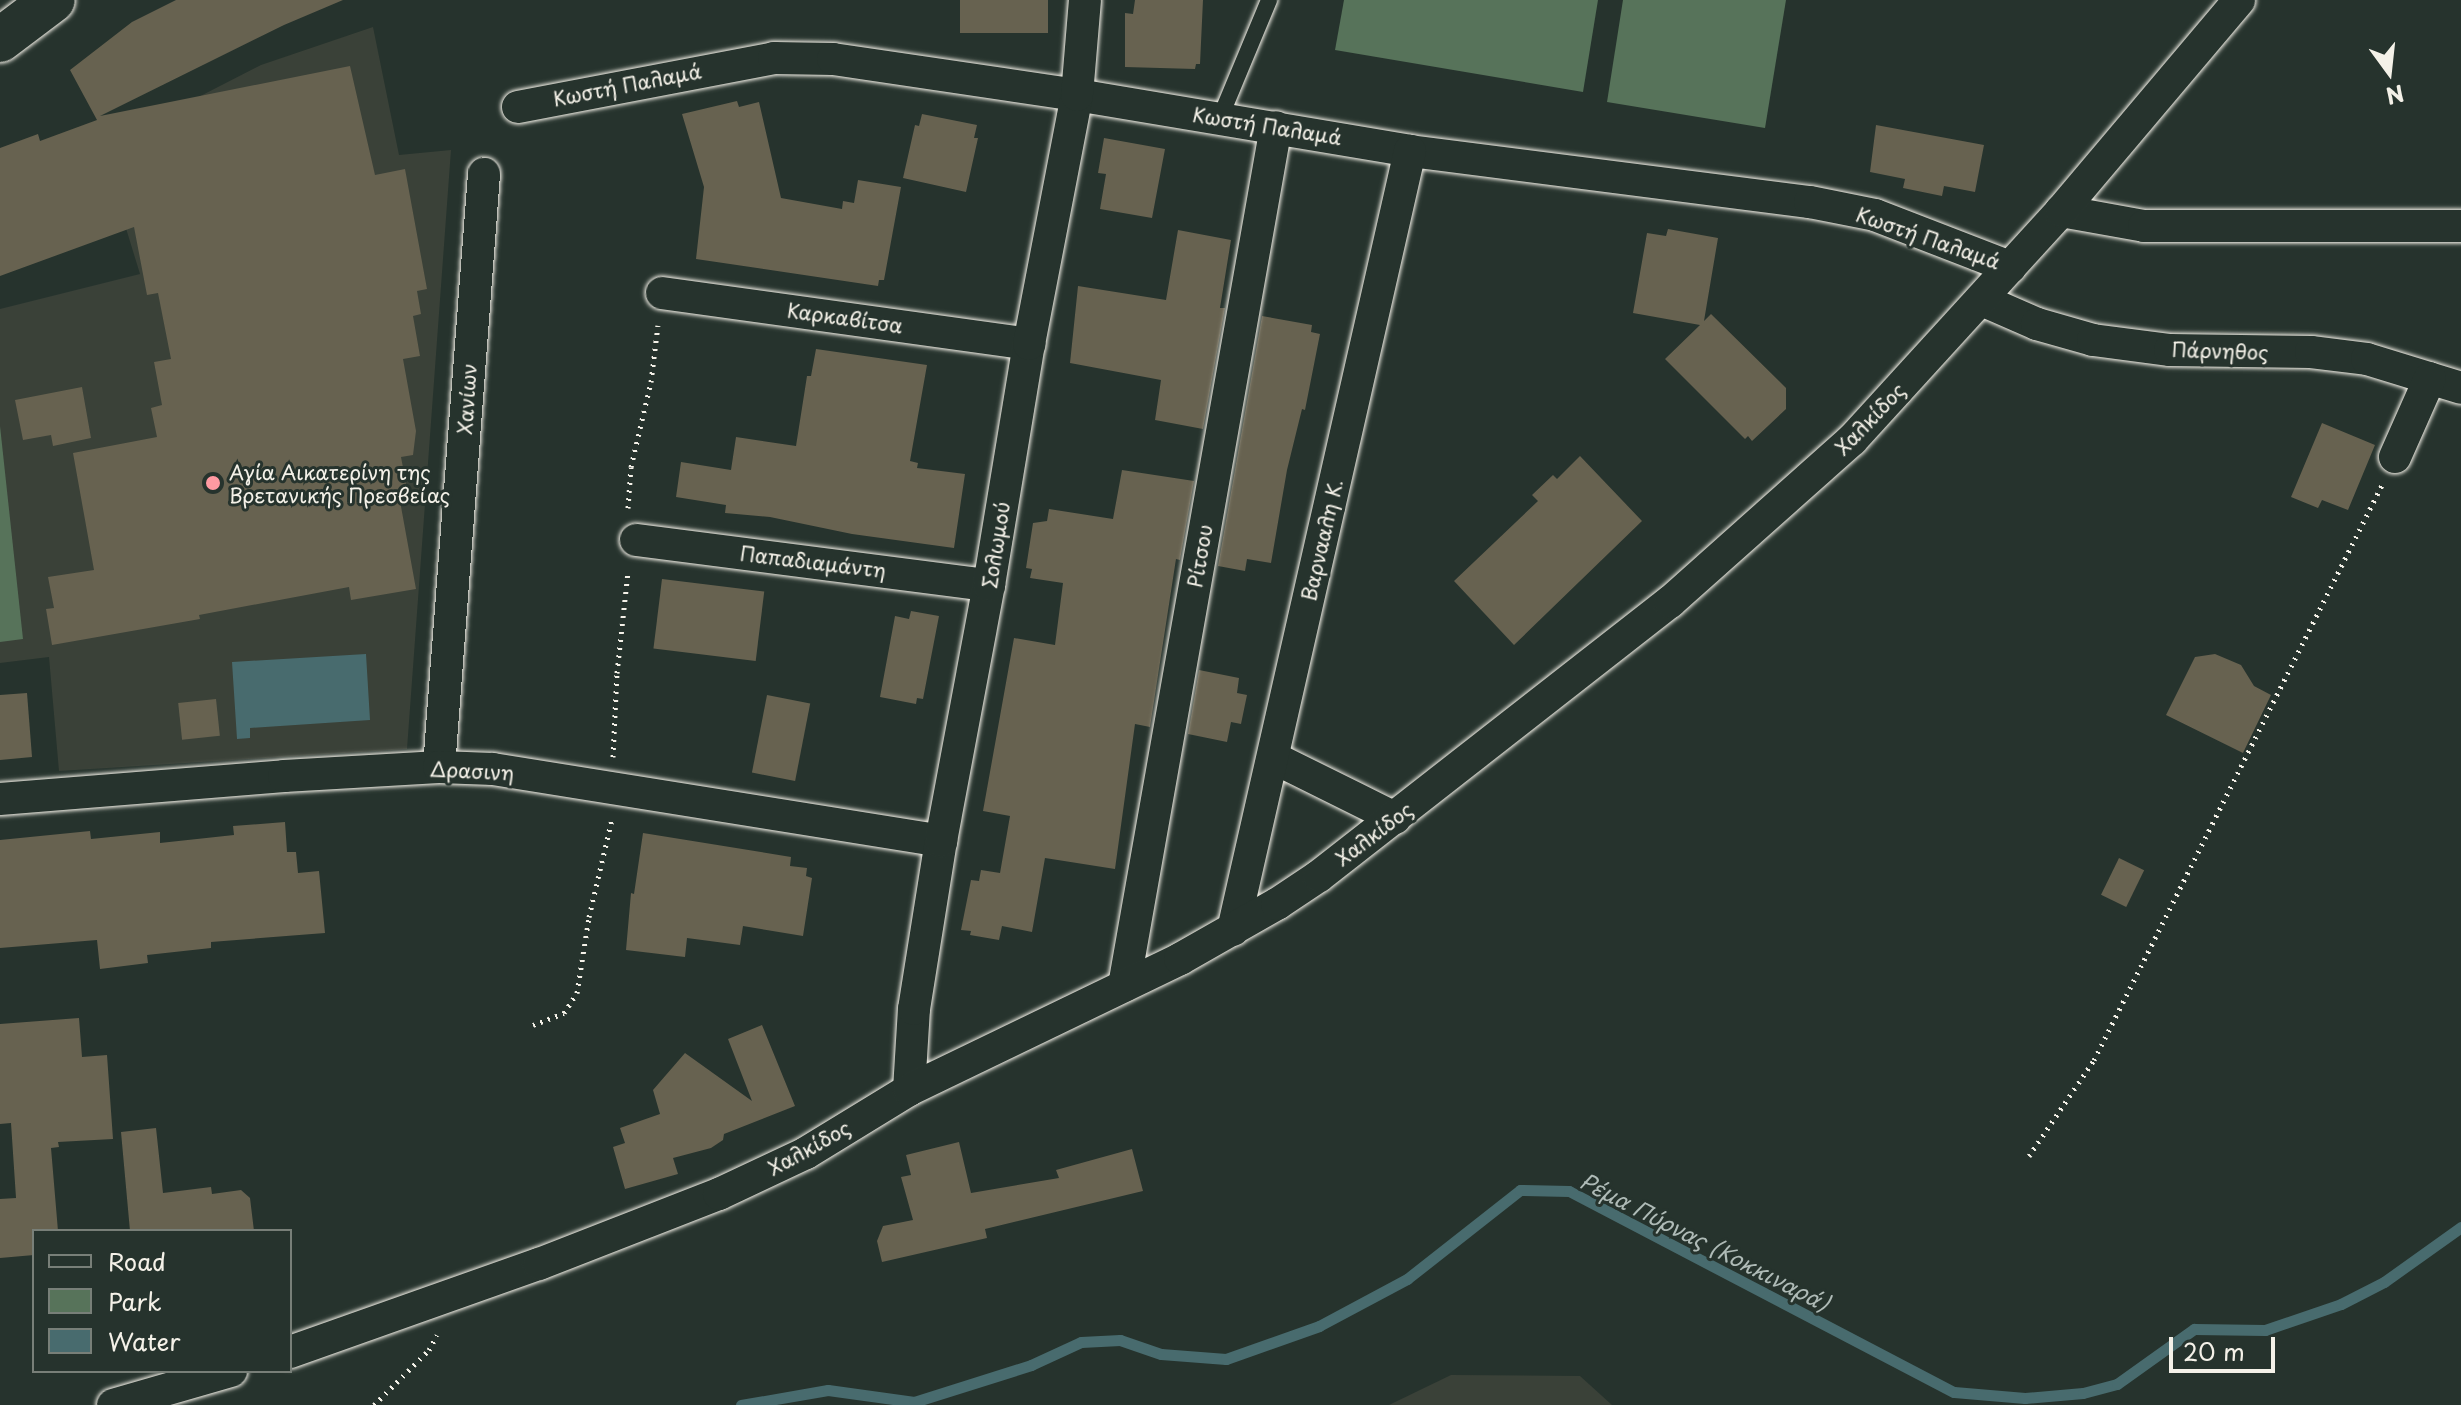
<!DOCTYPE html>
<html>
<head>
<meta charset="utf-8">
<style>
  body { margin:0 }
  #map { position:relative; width:2461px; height:1405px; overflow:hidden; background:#26332d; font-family:"Playpen Sans",sans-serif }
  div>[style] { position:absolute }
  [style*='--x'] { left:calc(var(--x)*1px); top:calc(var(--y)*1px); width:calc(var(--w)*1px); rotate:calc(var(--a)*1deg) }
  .built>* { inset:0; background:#3a4138 }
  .green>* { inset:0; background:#57735a }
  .water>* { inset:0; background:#486b6e }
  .stream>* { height:11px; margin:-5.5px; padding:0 5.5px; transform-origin:5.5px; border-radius:5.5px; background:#486b6e }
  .building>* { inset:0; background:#676250; transform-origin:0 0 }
  .path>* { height:5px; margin-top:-2.5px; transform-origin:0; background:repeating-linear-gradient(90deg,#f4f1e8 0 2px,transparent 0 8px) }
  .roads { filter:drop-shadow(0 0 2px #f4f1e8) drop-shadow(0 0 2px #f4f1e8) }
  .lane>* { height:16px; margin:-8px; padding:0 8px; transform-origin:8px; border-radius:8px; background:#26332d }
  .street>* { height:32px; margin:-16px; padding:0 16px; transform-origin:16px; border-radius:16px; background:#26332d }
  .secondary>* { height:44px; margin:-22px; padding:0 22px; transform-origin:22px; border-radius:22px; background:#26332d }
  .dots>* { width:22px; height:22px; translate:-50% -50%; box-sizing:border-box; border:4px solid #26332d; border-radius:50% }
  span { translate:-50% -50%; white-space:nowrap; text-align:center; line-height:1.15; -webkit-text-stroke:6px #26332d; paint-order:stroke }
  .street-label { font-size:20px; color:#f4f1e8 }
  .poi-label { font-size:20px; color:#f4f1e8 }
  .left { translate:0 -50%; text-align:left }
  .water-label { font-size:22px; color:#afbbb7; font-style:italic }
  .legend { position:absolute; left:32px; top:1229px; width:260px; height:144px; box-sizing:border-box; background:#26332d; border:2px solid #787f78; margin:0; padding:10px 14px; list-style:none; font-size:24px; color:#f4f1e8 }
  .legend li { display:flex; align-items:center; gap:16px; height:40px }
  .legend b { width:40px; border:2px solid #787f78 }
  .north { position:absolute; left:2349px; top:32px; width:80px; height:80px; -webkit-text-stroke:6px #26332d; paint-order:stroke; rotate:165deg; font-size:22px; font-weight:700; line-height:32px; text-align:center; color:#f4f1e8 }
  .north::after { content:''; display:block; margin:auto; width:28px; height:36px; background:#f4f1e8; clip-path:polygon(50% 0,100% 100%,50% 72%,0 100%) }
  .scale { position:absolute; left:2169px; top:1337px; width:106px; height:36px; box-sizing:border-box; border:4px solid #f4f1e8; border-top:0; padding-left:10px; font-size:24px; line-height:28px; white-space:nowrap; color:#f4f1e8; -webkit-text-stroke:6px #26332d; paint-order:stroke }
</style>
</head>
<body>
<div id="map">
  <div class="built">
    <div style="clip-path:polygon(373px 27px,399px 155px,451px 150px,407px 749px,59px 771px,49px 657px,0 663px,0 309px,140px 274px,101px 147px,261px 65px)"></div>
    <div style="clip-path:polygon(1451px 1375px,1580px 1376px,1612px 1405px,1389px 1405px)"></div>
  </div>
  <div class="green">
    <div style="clip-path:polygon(1344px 0,1598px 0,1583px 92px,1335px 50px)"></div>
    <div style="clip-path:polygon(1623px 0,1786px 0,1765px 128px,1607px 102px)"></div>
    <div style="clip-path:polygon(0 426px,23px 639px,0 642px)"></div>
  </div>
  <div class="water">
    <div style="clip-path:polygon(366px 654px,370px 720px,250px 728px,250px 738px,237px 739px,232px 662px)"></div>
  </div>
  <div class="stream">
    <div style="--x:741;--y:1405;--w:88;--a:-9.8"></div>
    <div style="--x:828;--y:1390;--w:87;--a:7.9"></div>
    <div style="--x:914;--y:1402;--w:123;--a:-17.5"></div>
    <div style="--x:1031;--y:1365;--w:55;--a:-24.7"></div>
    <div style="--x:1081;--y:1342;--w:39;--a:-3"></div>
    <div style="--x:1120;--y:1340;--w:43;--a:18.9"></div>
    <div style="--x:1161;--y:1354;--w:65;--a:4.4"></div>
    <div style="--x:1226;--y:1359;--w:99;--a:-19.5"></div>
    <div style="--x:1319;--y:1326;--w:100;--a:-28.1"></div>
    <div style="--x:1407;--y:1279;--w:144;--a:-38.2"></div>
    <div style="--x:1520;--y:1190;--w:49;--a:1.2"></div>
    <div style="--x:1569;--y:1191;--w:434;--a:27.6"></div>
    <div style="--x:1954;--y:1392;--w:71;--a:4.8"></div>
    <div style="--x:2025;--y:1398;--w:58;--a:-4.9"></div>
    <div style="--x:2083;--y:1393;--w:35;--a:-15"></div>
    <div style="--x:2117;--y:1384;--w:95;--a:-35.5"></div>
    <div style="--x:2194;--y:1329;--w:71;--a:0.8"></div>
    <div style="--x:2265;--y:1330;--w:80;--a:-18.9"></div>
    <div style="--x:2341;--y:1304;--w:48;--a:-27.1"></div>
    <div style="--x:2384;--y:1282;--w:95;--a:-35.5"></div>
  </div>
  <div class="building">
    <div style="clip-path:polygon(176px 0,343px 0,284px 25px,100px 116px,350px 66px,375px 175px,405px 169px,427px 289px,417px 291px,421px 314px,413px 316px,420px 356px,403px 359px,416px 431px,413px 455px,401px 457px,409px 499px,400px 501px,416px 589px,351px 600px,349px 587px,199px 615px,200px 619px,52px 645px,46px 609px,54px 608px,48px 577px,94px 570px,73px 453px,157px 437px,151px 408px,162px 405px,154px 362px,171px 359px,158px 293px,147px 295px,134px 227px,0 276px,0 148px,38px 134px,40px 141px,97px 120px,70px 70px,132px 22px)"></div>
    <div style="left:960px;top:0;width:88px;height:33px"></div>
    <div style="clip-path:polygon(1135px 0,1203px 0,1200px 64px,1196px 64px,1195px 69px,1125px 67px,1125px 13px,1133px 14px)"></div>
    <div style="clip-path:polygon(737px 101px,739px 107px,759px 102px,781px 198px,842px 209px,843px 201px,854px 203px,858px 180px,901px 187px,884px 280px,879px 280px,878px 286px,696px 259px,704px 187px,682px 114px)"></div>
    <div style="clip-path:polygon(922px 114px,977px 125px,974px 138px,978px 138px,966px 192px,903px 178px,915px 125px,919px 126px)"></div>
    <div style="clip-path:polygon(1876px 125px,1984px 145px,1975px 192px,1944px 186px,1942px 196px,1903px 188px,1905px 179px,1870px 172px)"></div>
    <div style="clip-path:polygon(1104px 138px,1165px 149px,1152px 218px,1100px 209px,1106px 174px,1098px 173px)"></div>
    <div style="clip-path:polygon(1668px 229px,1718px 238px,1704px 321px,1711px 314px,1786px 388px,1786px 409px,1752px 441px,1748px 436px,1745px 439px,1665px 359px,1700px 325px,1633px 313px,1647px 233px,1666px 236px)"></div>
    <div style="clip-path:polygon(1178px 230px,1231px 240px,1220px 308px,1225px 308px,1203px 429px,1155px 420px,1161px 380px,1070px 363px,1078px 286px,1166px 300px)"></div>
    <div style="clip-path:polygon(1262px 316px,1312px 325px,1311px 332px,1320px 334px,1305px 410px,1302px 409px,1287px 470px,1271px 563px,1247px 559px,1245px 571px,1218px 566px)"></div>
    <div style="clip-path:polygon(816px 349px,927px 365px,910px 461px,918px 463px,917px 468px,965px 474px,954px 548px,852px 534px,770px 517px,725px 513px,726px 505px,676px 497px,681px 462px,731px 470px,736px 437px,796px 446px,807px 376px,811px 376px)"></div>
    <div style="clip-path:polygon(82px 387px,91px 438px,53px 446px,51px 435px,23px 440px,15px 400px)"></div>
    <div style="clip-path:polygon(2322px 423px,2375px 445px,2348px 510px,2322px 500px,2318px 508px,2291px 497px)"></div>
    <div style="clip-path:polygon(1580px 456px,1642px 521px,1514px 645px,1454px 581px,1538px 501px,1532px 495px,1553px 475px,1557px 479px)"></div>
    <div style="clip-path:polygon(1122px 470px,1194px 481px,1180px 560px,1176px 559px,1150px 727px,1135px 724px,1115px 869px,1045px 858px,1032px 932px,1002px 926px,999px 940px,970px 935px,971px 931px,961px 930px,971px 880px,979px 881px,981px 870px,1000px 873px,1010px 816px,983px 811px,1014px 638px,1055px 645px,1063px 583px,1030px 578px,1032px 569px,1026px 568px,1033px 523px,1047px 521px,1049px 509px,1113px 519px)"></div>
    <div style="left:662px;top:579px;width:103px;height:70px;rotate:7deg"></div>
    <div style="clip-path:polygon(911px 611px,939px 616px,923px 699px,917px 698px,916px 704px,880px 697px,895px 616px,909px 619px)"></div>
    <div style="clip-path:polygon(2215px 654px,2241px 665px,2254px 686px,2271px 695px,2243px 753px,2166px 715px,2195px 657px)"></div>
    <div style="clip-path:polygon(1199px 670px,1239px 678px,1237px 693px,1247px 695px,1241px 724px,1231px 722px,1227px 742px,1188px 734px)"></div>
    <div style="clip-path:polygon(27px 693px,32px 757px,0 760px,0 695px)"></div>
    <div style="left:767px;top:695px;width:44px;height:79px;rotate:11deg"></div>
    <div style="left:216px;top:699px;width:37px;height:38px;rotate:84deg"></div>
    <div style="clip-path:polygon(285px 822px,287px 852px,296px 852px,298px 873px,319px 871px,325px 933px,211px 942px,211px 948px,147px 955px,148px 963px,100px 969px,97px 940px,0 948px,0 840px,90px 831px,91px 839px,160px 832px,160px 843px,234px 835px,233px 826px)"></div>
    <div style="clip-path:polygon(643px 833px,791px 857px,790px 866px,807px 868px,806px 876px,812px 878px,803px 936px,743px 926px,740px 945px,687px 938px,685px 957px,626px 950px,631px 893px,634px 894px)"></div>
    <div style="left:2119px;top:858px;width:28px;height:41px;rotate:26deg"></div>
    <div style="clip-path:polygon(79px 1018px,82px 1057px,107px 1055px,113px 1139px,58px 1142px,59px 1147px,51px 1148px,58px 1231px,34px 1231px,34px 1255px,0 1258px,0 1199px,16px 1198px,11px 1123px,0 1124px,0 1024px)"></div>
    <div style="clip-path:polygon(762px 1025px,795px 1106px,724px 1134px,723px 1140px,711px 1148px,673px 1158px,678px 1174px,625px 1189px,613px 1147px,625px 1143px,620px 1128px,660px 1114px,653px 1090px,685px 1053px,752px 1101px,728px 1039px)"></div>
    <div style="clip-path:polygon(156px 1128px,163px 1193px,211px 1187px,212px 1194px,241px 1190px,250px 1198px,254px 1231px,130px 1231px,121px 1132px)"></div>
    <div style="clip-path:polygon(959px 1142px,971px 1193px,1059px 1178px,1056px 1170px,1132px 1149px,1143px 1191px,985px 1229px,987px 1238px,882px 1262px,877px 1241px,883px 1226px,913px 1220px,901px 1177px,911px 1175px,906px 1155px)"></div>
  </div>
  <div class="path">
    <div style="--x:628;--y:508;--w:41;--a:-85.8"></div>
    <div style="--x:631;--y:467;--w:87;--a:-76.8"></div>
    <div style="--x:651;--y:382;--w:57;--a:-83"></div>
    <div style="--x:613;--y:757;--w:84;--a:-87.3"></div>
    <div style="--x:617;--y:673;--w:102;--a:-83.8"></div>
    <div style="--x:533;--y:1025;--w:33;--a:-21"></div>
    <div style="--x:564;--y:1013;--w:24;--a:-57"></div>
    <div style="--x:577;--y:993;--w:77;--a:-81"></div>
    <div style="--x:589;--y:917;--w:101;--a:-76.8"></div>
    <div style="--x:2029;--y:1156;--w:116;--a:-55.9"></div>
    <div style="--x:2094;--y:1060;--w:643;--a:-63.4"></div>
    <div style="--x:374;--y:1405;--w:78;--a:-45"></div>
    <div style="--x:429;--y:1350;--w:17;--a:-62"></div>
  </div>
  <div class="roads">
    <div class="lane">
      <div style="--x:1220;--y:118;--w:128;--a:-67.4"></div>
    </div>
    <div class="street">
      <div style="--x:518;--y:107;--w:261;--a:-10.8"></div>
      <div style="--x:774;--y:58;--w:59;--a:1"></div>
      <div style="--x:833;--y:59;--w:247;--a:8.4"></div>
      <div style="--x:1077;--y:95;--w:338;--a:9.5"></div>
      <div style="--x:1410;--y:151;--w:403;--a:7.3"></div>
      <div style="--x:1810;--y:202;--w:66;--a:11.3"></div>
      <div style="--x:1875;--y:215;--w:145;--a:21.1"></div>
      <div style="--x:2061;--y:211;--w:84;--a:10.2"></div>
      <div style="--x:2144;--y:226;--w:317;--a:0"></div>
      <div style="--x:662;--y:293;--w:371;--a:7.9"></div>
      <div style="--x:1982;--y:300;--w:60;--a:23.6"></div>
      <div style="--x:2037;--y:324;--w:58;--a:15.9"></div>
      <div style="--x:2093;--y:340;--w:78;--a:7.4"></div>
      <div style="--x:2170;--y:350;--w:141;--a:0.8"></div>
      <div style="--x:2311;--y:352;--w:56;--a:7.1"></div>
      <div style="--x:2367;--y:359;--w:98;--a:17.1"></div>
      <div style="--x:2395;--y:457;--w:86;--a:-66.1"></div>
      <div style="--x:636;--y:540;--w:356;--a:7.3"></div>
      <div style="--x:1274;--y:758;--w:135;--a:26.4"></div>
      <div style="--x:439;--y:767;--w:595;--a:-85.66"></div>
      <div style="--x:0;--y:799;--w:285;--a:-4.6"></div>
      <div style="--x:284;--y:776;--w:155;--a:-3.3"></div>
      <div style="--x:439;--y:767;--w:54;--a:2.1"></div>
      <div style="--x:493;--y:769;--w:454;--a:9.1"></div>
      <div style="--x:1233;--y:930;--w:799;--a:-77.2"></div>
      <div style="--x:1124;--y:986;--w:872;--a:-79.97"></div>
      <div style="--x:909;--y:1090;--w:81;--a:-86.5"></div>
      <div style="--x:914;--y:1009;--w:170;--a:-80.9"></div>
      <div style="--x:941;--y:841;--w:260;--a:-79.4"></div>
      <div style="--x:989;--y:585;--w:244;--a:-80.6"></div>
      <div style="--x:1029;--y:344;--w:254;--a:-79.1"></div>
      <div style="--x:1077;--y:95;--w:95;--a:-85.2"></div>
      <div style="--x:290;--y:1352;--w:264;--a:-19.5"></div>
      <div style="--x:539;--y:1264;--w:193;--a:-21.3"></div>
      <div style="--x:719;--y:1194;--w:96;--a:-25.2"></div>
      <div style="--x:806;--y:1153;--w:121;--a:-31.5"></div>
      <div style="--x:909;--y:1090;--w:301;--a:-25.8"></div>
      <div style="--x:1180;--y:959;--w:112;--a:-29.6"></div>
      <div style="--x:1277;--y:904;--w:50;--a:-33.7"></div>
      <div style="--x:1319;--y:876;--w:445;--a:-38"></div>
      <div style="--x:1670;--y:602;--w:244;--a:-41.7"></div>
      <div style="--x:1852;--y:440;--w:310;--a:-47.6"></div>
      <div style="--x:2061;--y:211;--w:276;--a:-49.8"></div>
      <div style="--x:113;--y:1405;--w:123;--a:-16.1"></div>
    </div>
    <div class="secondary">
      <div style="--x:0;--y:40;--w:66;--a:-37"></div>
    </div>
  </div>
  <div class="dots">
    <div style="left:213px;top:483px;background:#ff9aa2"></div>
  </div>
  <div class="street-label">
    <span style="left:627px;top:85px;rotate:-11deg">Κωστή Παλαμά</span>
    <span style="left:1267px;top:126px;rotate:9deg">Κωστή Παλαμά</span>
    <span style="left:1928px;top:238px;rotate:19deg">Κωστή Παλαμά</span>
    <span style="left:845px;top:318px;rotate:8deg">Καρκαβίτσα</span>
    <span style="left:2220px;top:351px;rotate:2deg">Πάρνηθος</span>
    <span style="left:467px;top:399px;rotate:-86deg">Χανίων</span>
    <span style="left:1870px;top:419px;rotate:-46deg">Χαλκίδος</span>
    <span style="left:1322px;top:540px;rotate:-77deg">Βαρνααλη Κ.</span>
    <span style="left:996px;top:545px;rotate:-81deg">Σολωμού</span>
    <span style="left:1200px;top:556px;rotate:-80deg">Ρίτσου</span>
    <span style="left:813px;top:562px;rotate:7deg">Παπαδιαμάντη</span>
    <span style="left:472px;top:771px;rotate:3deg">Δρασινη</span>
    <span style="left:1374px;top:834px;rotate:-37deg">Χαλκίδος</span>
    <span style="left:809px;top:1148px;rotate:-29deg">Χαλκίδος</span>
  </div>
  <div class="poi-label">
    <span class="left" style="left:229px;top:484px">Αγία Αικατερίνη της<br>Βρετανικής Πρεσβείας</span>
  </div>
  <div class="water-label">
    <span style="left:1705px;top:1241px;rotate:27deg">Ρέμα Πύρνας (Κοκκιναρά)</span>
  </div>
  <ul class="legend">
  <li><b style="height:10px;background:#26332d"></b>Road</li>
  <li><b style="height:22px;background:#57735a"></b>Park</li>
  <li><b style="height:22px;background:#486b6e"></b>Water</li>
  </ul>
  <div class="north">N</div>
  <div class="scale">20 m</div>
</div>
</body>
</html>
